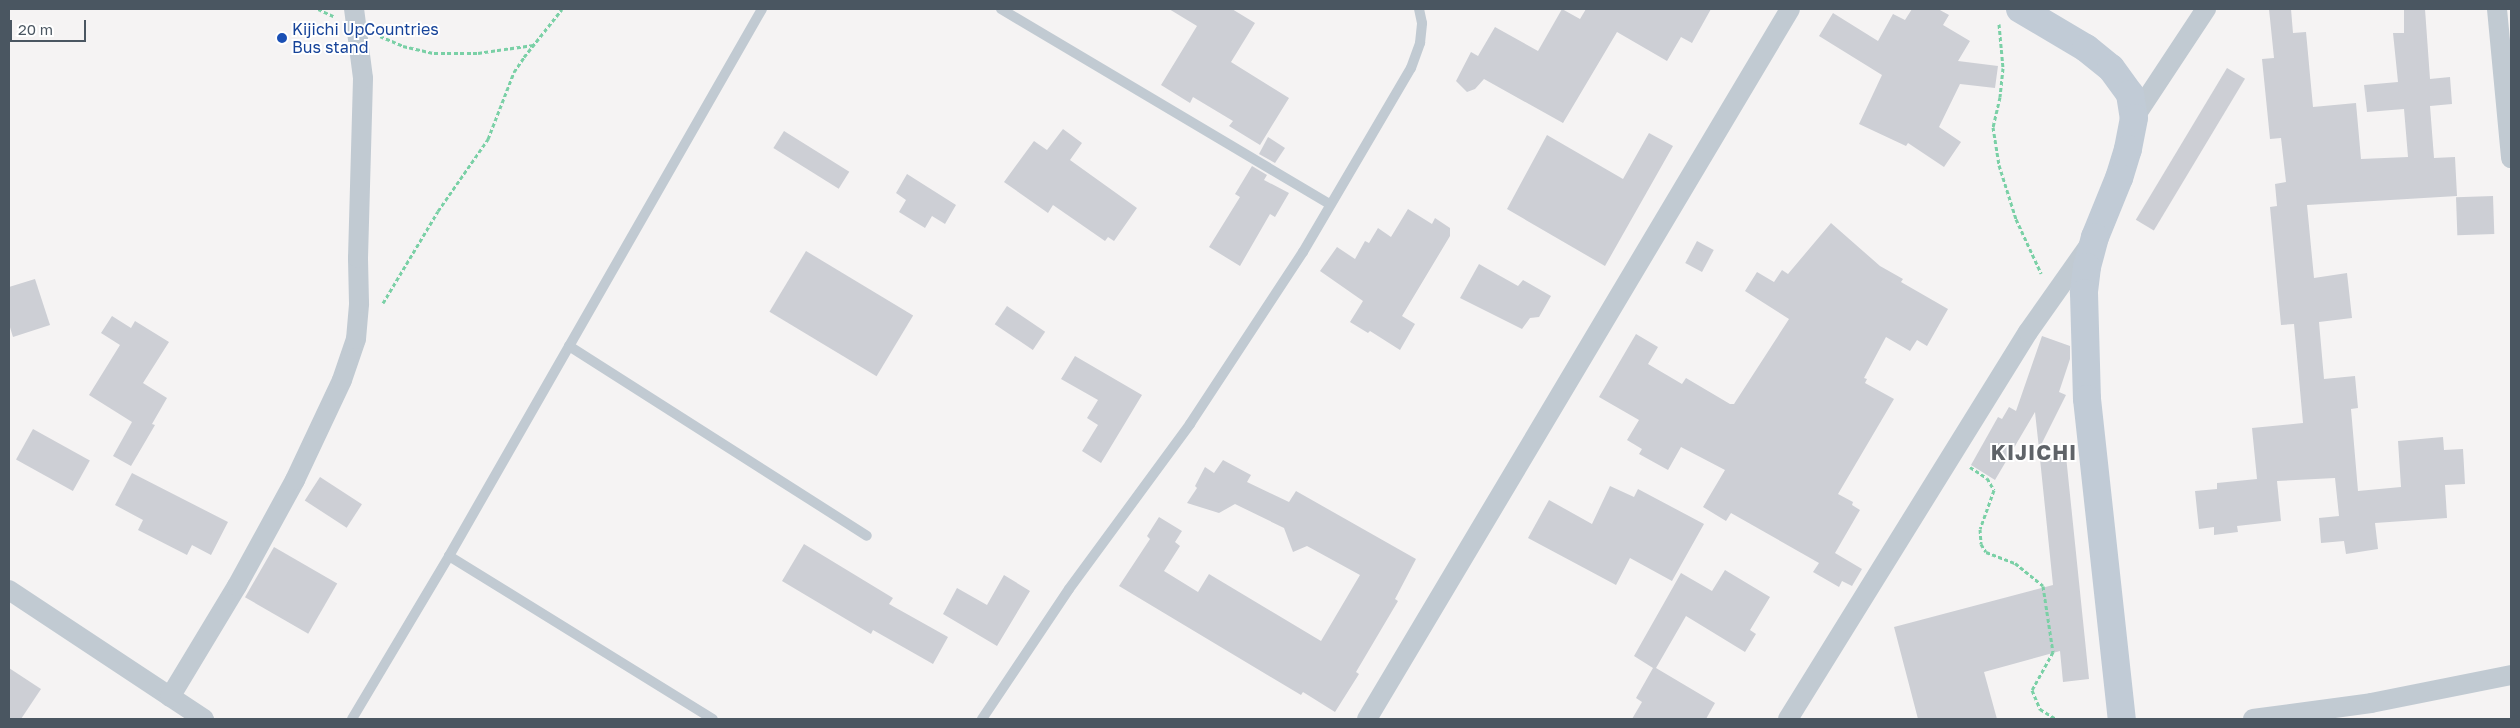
<!DOCTYPE html>
<html>
<head>
<meta charset="utf-8">
<style>
  body { margin:0 }
  #map { position:relative; width:2520px; height:728px; overflow:hidden; background:#f5f3f3; font-family:"Golos Text",sans-serif }
  div>[style] { position:absolute }
  [style*='--x'] { left:calc(var(--x)*1px); top:calc(var(--y)*1px); width:calc(var(--w)*1px); rotate:calc(var(--a)*1deg) }
  .building>* { inset:0; background:#cdcfd5; transform-origin:0 0 }
  .path>* { height:3px; margin-top:-1.5px; transform-origin:0; background:repeating-linear-gradient(90deg,#7ad0a6 0 4px,transparent 0 6.5px) }
  .lane>* { height:10px; margin:-5px; padding:0 5px; transform-origin:5px; border-radius:5px; background:#c1cad2 }
  .street>* { height:20px; margin:-10px; padding:0 10px; transform-origin:10px; border-radius:10px; background:#c1cad2 }
  .secondary>* { height:28px; margin:-14px; padding:0 14px; transform-origin:14px; border-radius:14px; background:#c1cbd6 }
  .dots>* { width:14px; height:14px; translate:-50% -50%; box-sizing:border-box; border:2px solid #fff; border-radius:50% }
  span { translate:-50% -50%; white-space:nowrap; text-align:center; line-height:1.15; -webkit-text-stroke:4px #fff; paint-order:stroke }
  .transit-label { font-size:16px; color:#164399 }
  .left { translate:0 -50%; text-align:left }
  .district-label { font-size:21px; color:#5f6368; font-weight:700; letter-spacing:1px }
  .frame { position:absolute; inset:0; border:10px solid #4a5661; pointer-events:none }
  .scale { position:absolute; left:10px; top:20px; width:76px; height:22px; box-sizing:border-box; border:2px solid #4a5661; border-top:0; padding-left:6px; font-size:15px; line-height:18px; white-space:nowrap; color:#4a5661; -webkit-text-stroke:4px #fff; paint-order:stroke }
</style>
</head>
<body>
<div id="map">
  <div class="building">
    <div style="clip-path:polygon(1169px 9px,1232px 9px,1255px 23px,1231px 62px,1289px 98px,1260px 145px,1229px 126px,1233px 121px,1193px 97px,1190px 103px,1161px 85px,1197px 26px)"></div>
    <div style="clip-path:polygon(1562px 9px,1580px 19px,1586px 9px,1711px 9px,1692px 43px,1681px 37px,1667px 61px,1617px 32px,1563px 123px,1484px 79px,1475px 89px,1467px 92px,1456px 81px,1471px 52px,1478px 56px,1495px 27px,1538px 51px)"></div>
    <div style="clip-path:polygon(1912px 9px,1938px 9px,1949px 15px,1943px 25px,1970px 41px,1958px 61px,1998px 66px,1995px 88px,1960px 84px,1939px 127px,1961px 142px,1944px 167px,1908px 143px,1906px 146px,1859px 124px,1882px 75px,1819px 36px,1833px 13px,1878px 41px,1893px 14px,1905px 20px)"></div>
    <div style="clip-path:polygon(2269px 9px,2291px 9px,2293px 33px,2306px 32px,2313px 107px,2356px 103px,2361px 159px,2408px 157px,2404px 109px,2367px 112px,2364px 85px,2398px 82px,2393px 33px,2404px 33px,2404px 9px,2425px 9px,2430px 79px,2450px 77px,2452px 104px,2430px 106px,2434px 158px,2455px 157px,2457px 196px,2307px 205px,2314px 278px,2347px 273px,2352px 318px,2319px 322px,2324px 379px,2355px 376px,2358px 408px,2351px 409px,2358px 491px,2401px 487px,2398px 441px,2443px 437px,2444px 450px,2463px 449px,2465px 484px,2445px 485px,2447px 518px,2375px 523px,2378px 549px,2346px 554px,2344px 541px,2321px 543px,2319px 518px,2339px 516px,2335px 478px,2277px 481px,2281px 521px,2237px 526px,2238px 532px,2214px 535px,2214px 527px,2199px 529px,2195px 491px,2217px 489px,2217px 483px,2257px 479px,2252px 428px,2303px 423px,2294px 324px,2281px 325px,2270px 207px,2277px 206px,2275px 184px,2286px 182px,2281px 138px,2270px 139px,2262px 59px,2274px 58px)"></div>
    <div style="left:2227px;top:68px;width:21px;height:177px;rotate:31deg"></div>
    <div style="clip-path:polygon(1063px 129px,1082px 143px,1070px 160px,1137px 208px,1114px 241px,1108px 237px,1105px 241px,1053px 205px,1048px 213px,1004px 182px,1034px 141px,1047px 150px)"></div>
    <div style="left:784px;top:131px;width:77px;height:20px;rotate:32deg"></div>
    <div style="clip-path:polygon(1649px 133px,1673px 146px,1605px 266px,1507px 209px,1547px 135px,1623px 179px)"></div>
    <div style="clip-path:polygon(1268px 137px,1285px 148px,1275px 163px,1259px 154px)"></div>
    <div style="clip-path:polygon(1252px 166px,1267px 175px,1264px 180px,1289px 193px,1275px 217px,1270px 214px,1240px 266px,1209px 247px,1240px 197px,1235px 194px)"></div>
    <div style="clip-path:polygon(907px 174px,956px 205px,945px 224px,932px 216px,925px 228px,899px 212px,906px 200px,896px 193px)"></div>
    <div style="left:2493px;top:196px;width:38px;height:37px;rotate:88deg"></div>
    <div style="clip-path:polygon(1408px 209px,1432px 224px,1435px 218px,1450px 228px,1450px 236px,1402px 316px,1415px 324px,1400px 350px,1370px 331px,1368px 333px,1350px 322px,1363px 301px,1320px 271px,1337px 247px,1355px 259px,1365px 241px,1369px 243px,1378px 228px,1391px 237px)"></div>
    <div style="clip-path:polygon(1831px 223px,1880px 266px,1903px 279px,1901px 282px,1948px 309px,1927px 346px,1917px 340px,1910px 351px,1886px 337px,1864px 378px,1867px 379px,1865px 383px,1894px 399px,1838px 494px,1853px 502px,1852px 505px,1860px 510px,1835px 553px,1862px 569px,1852px 586px,1842px 581px,1839px 587px,1813px 572px,1819px 563px,1731px 513px,1726px 521px,1703px 507px,1725px 470px,1681px 447px,1668px 470px,1639px 454px,1642px 449px,1627px 440px,1639px 420px,1599px 397px,1636px 334px,1658px 347px,1648px 364px,1682px 384px,1686px 378px,1730px 404px,1734px 404px,1789px 319px,1745px 291px,1757px 272px,1774px 282px,1782px 270px,1788px 274px)"></div>
    <div style="left:1697px;top:241px;width:19px;height:25px;rotate:28deg"></div>
    <div style="left:806px;top:251px;width:125px;height:71px;rotate:31deg"></div>
    <div style="clip-path:polygon(1479px 264px,1518px 286px,1523px 280px,1551px 296px,1539px 317px,1530px 318px,1522px 329px,1460px 298px)"></div>
    <div style="clip-path:polygon(35px 279px,50px 325px,13px 337px,9px 324px,9px 287px)"></div>
    <div style="left:1007px;top:306px;width:46px;height:22px;rotate:34deg"></div>
    <div style="clip-path:polygon(112px 316px,131px 328px,135px 321px,169px 342px,143px 383px,167px 398px,152px 424px,155px 425px,131px 466px,113px 456px,132px 422px,89px 395px,120px 345px,101px 333px)"></div>
    <div style="clip-path:polygon(2042px 336px,2070px 346px,2070px 359px,2059px 392px,2066px 395px,2039px 449px,2035px 412px,1995px 480px,1971px 465px,1998px 417px,2002px 419px,2009px 407px,2016px 411px)"></div>
    <div style="clip-path:polygon(1075px 356px,1142px 395px,1101px 463px,1082px 451px,1098px 425px,1087px 418px,1098px 400px,1061px 379px)"></div>
    <div style="left:33px;top:429px;width:65px;height:35px;rotate:29deg"></div>
    <div style="clip-path:polygon(2066px 456px,2089px 679px,2063px 682px,2060px 651px,1984px 672px,1997px 719px,1918px 719px,1894px 627px,2053px 585px,2040px 459px)"></div>
    <div style="clip-path:polygon(1223px 460px,1251px 475px,1247px 482px,1289px 502px,1296px 491px,1416px 559px,1395px 599px,1398px 601px,1356px 672px,1359px 674px,1335px 712px,1303px 692px,1301px 695px,1119px 586px,1150px 539px,1147px 536px,1159px 517px,1182px 531px,1175px 542px,1180px 546px,1164px 571px,1198px 592px,1209px 574px,1321px 641px,1360px 575px,1307px 546px,1293px 552px,1284px 528px,1235px 504px,1219px 513px,1187px 503px,1197px 488px,1195px 486px,1205px 467px,1214px 473px)"></div>
    <div style="clip-path:polygon(132px 473px,228px 522px,211px 555px,192px 545px,187px 555px,138px 530px,143px 520px,115px 505px)"></div>
    <div style="left:320px;top:477px;width:50px;height:28px;rotate:33deg"></div>
    <div style="clip-path:polygon(1610px 486px,1634px 497px,1638px 489px,1704px 524px,1672px 581px,1630px 558px,1616px 585px,1528px 538px,1549px 500px,1592px 524px)"></div>
    <div style="clip-path:polygon(804px 544px,893px 598px,889px 604px,948px 637px,933px 664px,873px 630px,871px 634px,782px 581px)"></div>
    <div style="left:274px;top:547px;width:73px;height:58px;rotate:30deg"></div>
    <div style="clip-path:polygon(1725px 570px,1770px 597px,1750px 630px,1756px 634px,1745px 652px,1686px 616px,1656px 668px,1715px 703px,1706px 719px,1632px 719px,1642px 702px,1636px 698px,1653px 668px,1634px 656px,1681px 573px,1712px 591px)"></div>
    <div style="clip-path:polygon(1004px 575px,1030px 591px,997px 646px,943px 614px,957px 588px,987px 605px)"></div>
    <div style="clip-path:polygon(9px 668px,41px 689px,21px 719px,9px 719px)"></div>
  </div>
  <div class="path">
    <div style="--x:318;--y:9;--w:17;--a:25"></div>
    <div style="--x:1999;--y:24;--w:44;--a:84.8"></div>
    <div style="--x:2003;--y:68;--w:29;--a:96"></div>
    <div style="--x:2000;--y:97;--w:31;--a:103"></div>
    <div style="--x:1993;--y:127;--w:38;--a:81"></div>
    <div style="--x:1999;--y:165;--w:57;--a:72.5"></div>
    <div style="--x:2016;--y:219;--w:60;--a:65.2"></div>
    <div style="--x:380;--y:36;--w:25;--a:23"></div>
    <div style="--x:403;--y:46;--w:32;--a:13"></div>
    <div style="--x:434;--y:53;--w:44;--a:0"></div>
    <div style="--x:478;--y:53;--w:56;--a:-8.3"></div>
    <div style="--x:383;--y:303;--w:107;--a:-59.1"></div>
    <div style="--x:438;--y:211;--w:88;--a:-55.2"></div>
    <div style="--x:488;--y:139;--w:72;--a:-68.8"></div>
    <div style="--x:514;--y:72;--w:18;--a:-56"></div>
    <div style="--x:524;--y:57;--w:61;--a:-51.6"></div>
    <div style="--x:1970;--y:467;--w:20;--a:33"></div>
    <div style="--x:1987;--y:478;--w:14;--a:60"></div>
    <div style="--x:1994;--y:490;--w:41;--a:109.7"></div>
    <div style="--x:1980;--y:529;--w:15;--a:86"></div>
    <div style="--x:1981;--y:544;--w:9;--a:58"></div>
    <div style="--x:1986;--y:552;--w:31;--a:21"></div>
    <div style="--x:2015;--y:563;--w:36;--a:39"></div>
    <div style="--x:2043;--y:586;--w:67;--a:81.4"></div>
    <div style="--x:2053;--y:652;--w:43;--a:118.9"></div>
    <div style="--x:2032;--y:690;--w:21;--a:67"></div>
    <div style="--x:2040;--y:709;--w:19;--a:32"></div>
  </div>
  <div class="lane">
    <div style="--x:1001;--y:9;--w:382;--a:30.7"></div>
    <div style="--x:569;--y:346;--w:353;--a:32.5"></div>
    <div style="--x:449;--y:556;--w:310;--a:31.7"></div>
    <div style="--x:352;--y:719;--w:190;--a:-59.2"></div>
    <div style="--x:449;--y:556;--w:630;--a:-60.22"></div>
    <div style="--x:982;--y:719;--w:156;--a:-56.2"></div>
    <div style="--x:1069;--y:589;--w:205;--a:-53.7"></div>
    <div style="--x:1190;--y:424;--w:206;--a:-56.7"></div>
    <div style="--x:1303;--y:252;--w:213;--a:-59.6"></div>
    <div style="--x:1411;--y:68;--w:27;--a:-70"></div>
    <div style="--x:1420;--y:43;--w:20;--a:-84"></div>
    <div style="--x:1422;--y:23;--w:14;--a:-102"></div>
  </div>
  <div class="street">
    <div style="--x:2497;--y:9;--w:150;--a:84.6"></div>
    <div style="--x:2134;--y:118;--w:131;--a:-56.6"></div>
    <div style="--x:9;--y:590;--w:234;--a:33.5"></div>
    <div style="--x:170;--y:697;--w:130;--a:-58.9"></div>
    <div style="--x:237;--y:586;--w:121;--a:-61.3"></div>
    <div style="--x:295;--y:480;--w:110;--a:-64.8"></div>
    <div style="--x:342;--y:380;--w:43;--a:-71.1"></div>
    <div style="--x:356;--y:339;--w:36;--a:-85"></div>
    <div style="--x:359;--y:303;--w:45;--a:-91.3"></div>
    <div style="--x:358;--y:258;--w:180;--a:-88.4"></div>
    <div style="--x:363;--y:78;--w:70;--a:-97.4"></div>
    <div style="--x:1367;--y:719;--w:826;--a:-59.21"></div>
    <div style="--x:1788;--y:719;--w:455;--a:-58.2"></div>
    <div style="--x:2028;--y:332;--w:104;--a:-54.8"></div>
    <div style="--x:2253;--y:719;--w:119;--a:-7.7"></div>
    <div style="--x:2371;--y:703;--w:143;--a:-11.3"></div>
  </div>
  <div class="secondary">
    <div style="--x:2020;--y:9;--w:77;--a:30.6"></div>
    <div style="--x:2086;--y:48;--w:32;--a:39"></div>
    <div style="--x:2111;--y:68;--w:32;--a:54"></div>
    <div style="--x:2130;--y:94;--w:24;--a:81"></div>
    <div style="--x:2134;--y:118;--w:32;--a:101"></div>
    <div style="--x:2128;--y:149;--w:30;--a:107"></div>
    <div style="--x:2119;--y:178;--w:64;--a:112.1"></div>
    <div style="--x:2095;--y:237;--w:31;--a:105"></div>
    <div style="--x:2087;--y:267;--w:26;--a:97"></div>
    <div style="--x:2084;--y:293;--w:106;--a:88.4"></div>
    <div style="--x:2087;--y:399;--w:322;--a:83.8"></div>
  </div>
  <div class="dots">
    <div style="left:282px;top:38px;background:#1a4fb4"></div>
  </div>
  <div class="transit-label">
    <span class="left" style="left:292px;top:38px">Kijichi UpCountries<br>Bus stand</span>
  </div>
  <div class="district-label">
    <span style="left:2034px;top:452px">KIJICHI</span>
  </div>
  <div class="frame"></div>
  <div class="scale">20 m</div>
</div>
</body>
</html>
